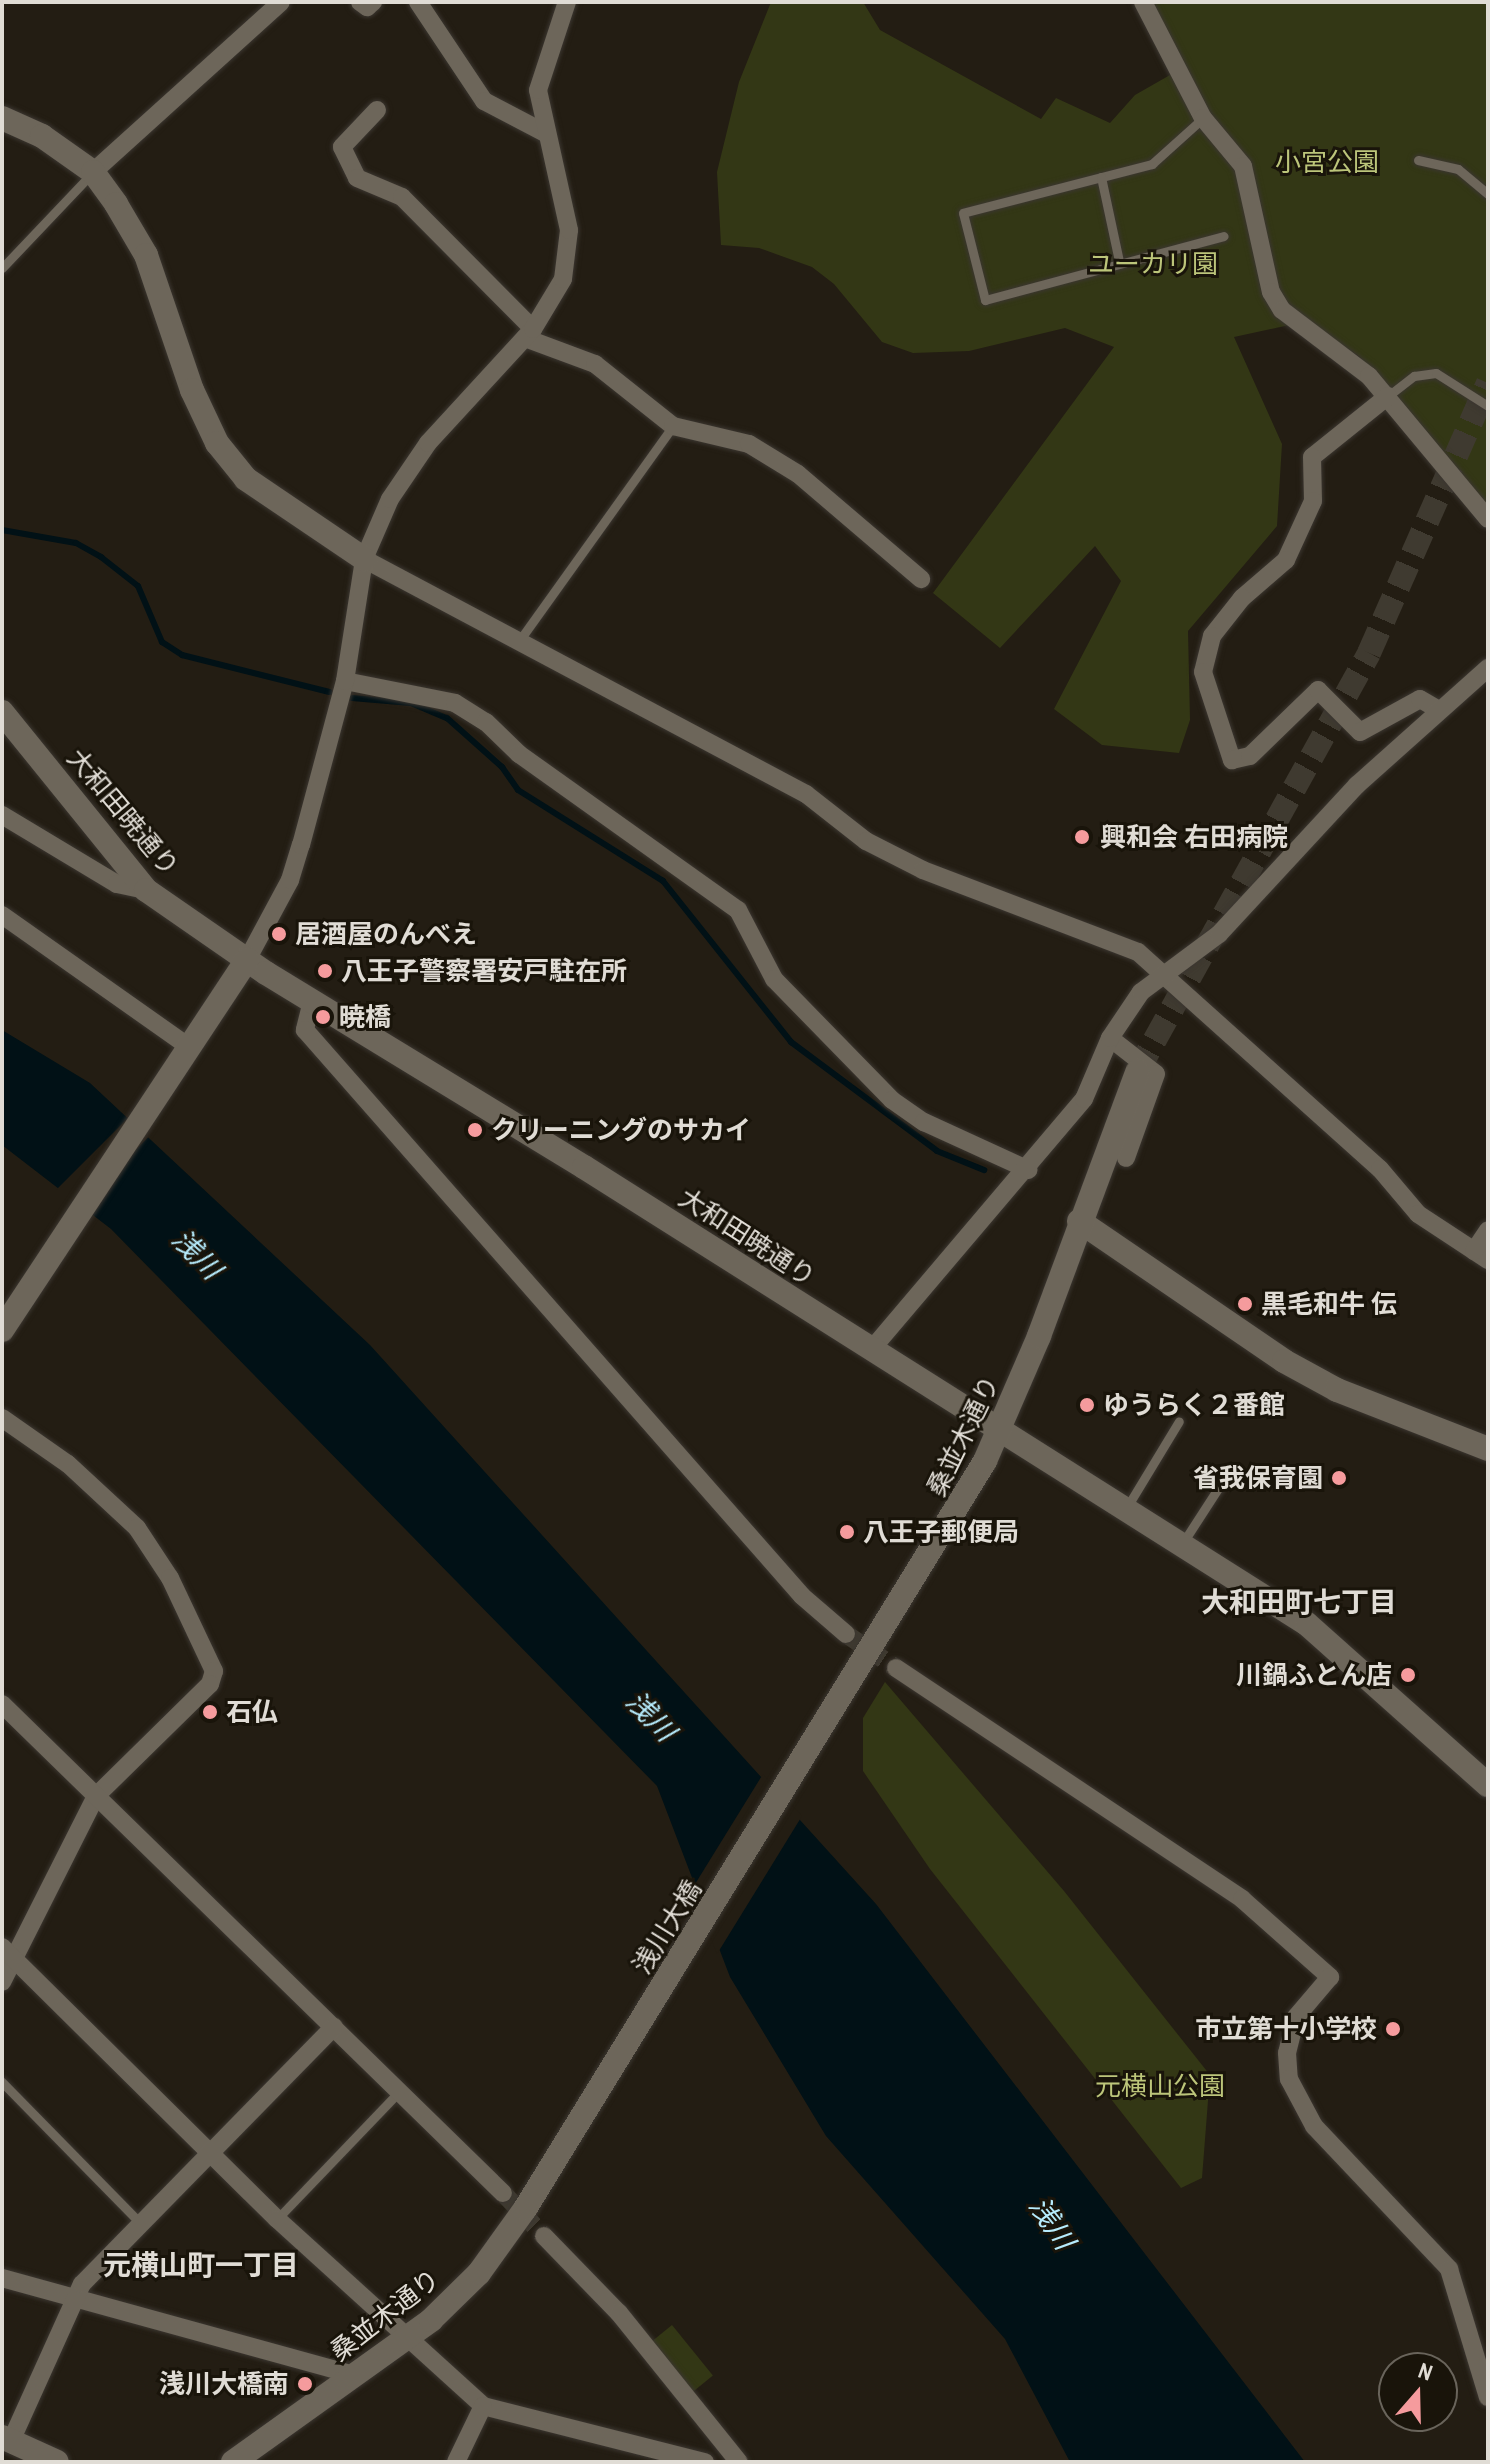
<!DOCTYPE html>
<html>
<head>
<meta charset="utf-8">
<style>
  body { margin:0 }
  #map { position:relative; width:1490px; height:2464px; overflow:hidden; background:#231d13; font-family:"Archivo Narrow","Noto Sans JP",sans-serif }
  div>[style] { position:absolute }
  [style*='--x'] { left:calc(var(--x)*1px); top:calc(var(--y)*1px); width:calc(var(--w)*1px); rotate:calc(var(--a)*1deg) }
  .green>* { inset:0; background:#333715; transform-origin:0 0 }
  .water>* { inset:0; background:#011116 }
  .pier>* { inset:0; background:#231d13; transform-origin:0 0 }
  .stream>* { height:6px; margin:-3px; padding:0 3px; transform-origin:3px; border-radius:3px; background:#011116 }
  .minor-tunnel>* { height:18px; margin-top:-9px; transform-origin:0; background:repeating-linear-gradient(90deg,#3f3a30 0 18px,transparent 0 27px) }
  .tertiary-tunnel>* { height:24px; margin-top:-12px; transform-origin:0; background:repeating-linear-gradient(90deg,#3f3a30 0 24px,transparent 0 36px) }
  .roads { filter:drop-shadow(0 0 2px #3b3630) drop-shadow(0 0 2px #3b3630) }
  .service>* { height:9px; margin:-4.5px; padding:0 4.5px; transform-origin:4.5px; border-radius:4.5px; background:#6d665a }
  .minor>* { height:18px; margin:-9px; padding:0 9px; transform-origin:9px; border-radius:9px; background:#6d665a }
  .tertiary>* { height:24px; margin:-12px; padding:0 12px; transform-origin:12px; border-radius:12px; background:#6d665a }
  .dots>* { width:22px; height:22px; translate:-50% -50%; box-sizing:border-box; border:4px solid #19140a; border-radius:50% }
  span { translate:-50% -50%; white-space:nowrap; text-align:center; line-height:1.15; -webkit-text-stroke:6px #19140a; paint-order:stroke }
  .park-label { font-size:26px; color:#bcc57a }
  .street-label { font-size:26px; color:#e0dcd5 }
  .poi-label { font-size:26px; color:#e0dcd5; font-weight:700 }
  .left { translate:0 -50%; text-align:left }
  .right { translate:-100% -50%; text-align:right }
  .water-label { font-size:28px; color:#b6ebfc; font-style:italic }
  .neighbourhood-label { font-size:28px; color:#e0dcd5; font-weight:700 }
  .frame { position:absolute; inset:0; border:4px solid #e0dcd5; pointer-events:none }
  .north { position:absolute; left:1378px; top:2352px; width:80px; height:80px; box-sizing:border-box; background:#19140a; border:2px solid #69645b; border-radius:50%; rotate:20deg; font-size:22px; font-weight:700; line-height:32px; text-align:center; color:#e0dcd5 }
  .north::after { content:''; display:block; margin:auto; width:28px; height:36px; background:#f59b9d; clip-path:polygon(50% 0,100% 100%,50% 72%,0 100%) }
</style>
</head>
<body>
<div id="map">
  <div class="green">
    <div style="clip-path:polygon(771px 2px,863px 2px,880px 30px,1041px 119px,1056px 98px,1110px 123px,1135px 95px,1184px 67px,1146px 2px,1488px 2px,1488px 506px,1360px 357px,1308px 321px,1234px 337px,1282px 444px,1277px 526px,1188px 631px,1190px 720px,1179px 753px,1102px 745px,1054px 709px,1121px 581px,1095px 546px,1000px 648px,933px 593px,1114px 347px,1065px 328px,969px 351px,913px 353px,882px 342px,834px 284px,812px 267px,759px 248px,721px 245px,717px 172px,739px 82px)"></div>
    <div style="clip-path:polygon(885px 1682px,1064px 1891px,1210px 2075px,1202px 2178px,1181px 2188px,930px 1869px,863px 1771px,863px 1718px)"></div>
    <div style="left:672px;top:2325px;width:65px;height:32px;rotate:51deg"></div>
  </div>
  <div class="water">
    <div style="clip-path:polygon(2px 1030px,90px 1083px,370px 1345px,876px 1904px,1305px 2462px,1070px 2462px,1005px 2339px,826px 2136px,730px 1977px,657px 1786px,111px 1229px,2px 1145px)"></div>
  </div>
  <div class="pier">
    <div style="left:131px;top:1115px;width:28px;height:105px;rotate:45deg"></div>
    <div style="clip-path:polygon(763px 1774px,802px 1816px,717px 1954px,692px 1889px)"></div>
  </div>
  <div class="stream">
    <div style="--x:2;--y:530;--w:75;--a:10"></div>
    <div style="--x:76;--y:543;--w:29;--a:29"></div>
    <div style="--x:101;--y:557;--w:47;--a:38.1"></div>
    <div style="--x:138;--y:586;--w:61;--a:66.8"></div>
    <div style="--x:162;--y:642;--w:24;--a:33"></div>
    <div style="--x:182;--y:655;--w:152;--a:14.1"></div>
    <div style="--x:352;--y:698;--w:59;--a:4.8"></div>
    <div style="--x:411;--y:703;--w:39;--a:23"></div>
    <div style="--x:447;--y:718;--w:74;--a:41.7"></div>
    <div style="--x:502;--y:767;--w:28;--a:55"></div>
    <div style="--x:518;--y:790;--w:171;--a:32.1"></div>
    <div style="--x:663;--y:881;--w:206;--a:51.5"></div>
    <div style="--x:791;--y:1042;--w:182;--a:36.7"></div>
    <div style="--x:937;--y:1151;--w:51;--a:22"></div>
  </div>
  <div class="minor-tunnel">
    <div style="--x:846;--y:1634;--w:60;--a:34.2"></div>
    <div style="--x:503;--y:2193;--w:59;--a:46.4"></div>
  </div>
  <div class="tertiary-tunnel">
    <div style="--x:1137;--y:1072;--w:479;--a:-61"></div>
    <div style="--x:1369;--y:653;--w:295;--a:-66.2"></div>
  </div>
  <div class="roads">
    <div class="service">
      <div style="--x:1203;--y:118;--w:69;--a:138"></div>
      <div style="--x:1152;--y:164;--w:195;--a:165.5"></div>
      <div style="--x:963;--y:213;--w:90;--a:75.8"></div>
      <div style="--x:985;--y:300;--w:247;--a:-15"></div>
      <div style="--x:1418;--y:160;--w:41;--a:12.7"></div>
      <div style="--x:1458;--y:169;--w:39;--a:40"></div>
      <div style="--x:1101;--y:177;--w:86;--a:77.9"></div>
      <div style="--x:2;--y:268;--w:132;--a:-46.5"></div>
      <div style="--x:1388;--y:396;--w:33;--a:-38"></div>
      <div style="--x:1414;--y:376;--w:22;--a:-8"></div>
      <div style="--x:1436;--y:373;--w:62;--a:32.4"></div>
      <div style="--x:519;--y:641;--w:264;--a:-54.4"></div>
      <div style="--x:1127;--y:1507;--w:100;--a:-58.8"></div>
      <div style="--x:1182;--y:1544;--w:81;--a:-57.1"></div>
      <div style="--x:2;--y:2082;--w:197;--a:45.6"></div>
      <div style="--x:277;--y:2219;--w:176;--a:-46.2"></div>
    </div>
    <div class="minor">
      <div style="--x:360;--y:2;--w:9;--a:36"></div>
      <div style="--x:367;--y:7;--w:8;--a:-40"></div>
      <div style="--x:418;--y:2;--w:119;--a:56.3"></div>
      <div style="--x:484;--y:101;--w:69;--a:27.7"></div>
      <div style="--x:1143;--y:2;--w:131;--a:62.7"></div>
      <div style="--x:1203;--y:118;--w:62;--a:50.2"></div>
      <div style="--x:1243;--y:166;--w:129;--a:77.5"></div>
      <div style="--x:1271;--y:292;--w:21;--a:59"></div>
      <div style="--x:1282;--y:310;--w:109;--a:37.2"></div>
      <div style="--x:1369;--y:376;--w:186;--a:50.2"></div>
      <div style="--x:377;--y:110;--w:51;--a:133.4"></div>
      <div style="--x:342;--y:147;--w:34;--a:64"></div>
      <div style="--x:357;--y:178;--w:49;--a:22.9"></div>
      <div style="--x:402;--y:197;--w:186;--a:45.2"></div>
      <div style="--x:93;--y:172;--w:253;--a:-42.1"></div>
      <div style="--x:525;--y:338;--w:75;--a:20.4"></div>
      <div style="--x:595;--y:364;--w:100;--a:38.5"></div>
      <div style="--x:673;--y:426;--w:78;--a:13.3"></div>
      <div style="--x:749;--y:444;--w:57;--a:31.5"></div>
      <div style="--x:798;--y:474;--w:162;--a:40.5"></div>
      <div style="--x:1388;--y:396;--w:97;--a:141.2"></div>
      <div style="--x:1312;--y:457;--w:44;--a:88.7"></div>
      <div style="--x:1313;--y:501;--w:65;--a:114.6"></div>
      <div style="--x:1286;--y:560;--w:58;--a:139.2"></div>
      <div style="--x:1242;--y:598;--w:48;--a:128.3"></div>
      <div style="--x:1212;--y:636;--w:37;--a:104"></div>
      <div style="--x:1203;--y:672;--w:93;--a:71.8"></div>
      <div style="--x:1232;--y:760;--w:18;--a:-13"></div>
      <div style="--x:1250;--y:756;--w:95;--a:-44.1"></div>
      <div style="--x:1318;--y:690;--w:59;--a:45"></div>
      <div style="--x:1360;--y:732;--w:68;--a:-28.8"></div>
      <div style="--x:1420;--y:699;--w:22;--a:30"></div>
      <div style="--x:364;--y:559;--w:501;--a:28"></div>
      <div style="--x:806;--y:794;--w:76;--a:38.1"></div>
      <div style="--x:866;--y:841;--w:64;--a:27"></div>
      <div style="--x:923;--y:870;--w:230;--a:20.9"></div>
      <div style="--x:1138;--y:952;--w:325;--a:41.9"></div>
      <div style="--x:1380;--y:1169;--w:59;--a:49.8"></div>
      <div style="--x:1418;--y:1214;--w:84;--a:33.3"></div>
      <div style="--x:345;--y:681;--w:112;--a:11.3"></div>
      <div style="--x:455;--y:703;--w:36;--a:32"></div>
      <div style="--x:486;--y:722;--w:46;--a:44.1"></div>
      <div style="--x:519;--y:754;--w:269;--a:35.5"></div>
      <div style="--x:738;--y:910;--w:78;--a:62.4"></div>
      <div style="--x:774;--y:979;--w:169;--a:45.7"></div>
      <div style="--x:892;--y:1100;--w:39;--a:35"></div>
      <div style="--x:924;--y:1122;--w:115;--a:24.6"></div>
      <div style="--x:2;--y:815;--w:134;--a:31"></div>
      <div style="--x:117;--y:884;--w:30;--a:12"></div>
      <div style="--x:2;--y:915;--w:229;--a:35.2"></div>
      <div style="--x:247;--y:960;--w:91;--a:-61.7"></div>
      <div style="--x:290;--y:880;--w:37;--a:-73"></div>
      <div style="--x:301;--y:845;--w:170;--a:-75"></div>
      <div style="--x:345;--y:681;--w:123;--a:-81.1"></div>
      <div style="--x:364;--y:559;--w:65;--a:-66.6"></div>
      <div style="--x:390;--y:499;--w:68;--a:-55.8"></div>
      <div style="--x:428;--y:443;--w:155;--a:-47.4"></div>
      <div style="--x:533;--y:329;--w:58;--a:-59"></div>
      <div style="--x:563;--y:279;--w:49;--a:-83"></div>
      <div style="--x:569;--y:230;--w:143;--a:-102.5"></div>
      <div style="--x:538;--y:90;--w:93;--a:-71.8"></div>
      <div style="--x:312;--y:1001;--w:30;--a:104"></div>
      <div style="--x:305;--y:1030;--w:753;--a:48.71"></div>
      <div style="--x:802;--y:1596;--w:58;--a:40.8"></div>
      <div style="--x:1110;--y:1038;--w:58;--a:38"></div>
      <div style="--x:1156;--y:1074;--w:89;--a:109.7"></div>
      <div style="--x:1474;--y:1251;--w:25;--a:-56"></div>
      <div style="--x:871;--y:1350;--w:329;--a:-49.7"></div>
      <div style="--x:1084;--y:1099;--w:66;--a:-66.9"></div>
      <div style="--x:1110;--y:1038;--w:55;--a:-56"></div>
      <div style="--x:1141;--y:992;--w:97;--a:-36.6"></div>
      <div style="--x:1219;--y:934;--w:203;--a:-47.2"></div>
      <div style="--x:1357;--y:785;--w:176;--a:-41.8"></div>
      <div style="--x:2;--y:1418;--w:80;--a:34.9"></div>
      <div style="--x:68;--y:1464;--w:94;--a:42.8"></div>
      <div style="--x:137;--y:1528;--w:60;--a:56.6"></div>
      <div style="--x:170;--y:1578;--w:103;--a:64.7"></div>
      <div style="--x:214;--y:1671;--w:14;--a:107"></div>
      <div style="--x:210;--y:1684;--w:160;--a:135.5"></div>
      <div style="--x:96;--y:1796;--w:208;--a:116.8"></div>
      <div style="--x:896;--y:1668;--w:416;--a:33.7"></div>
      <div style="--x:1242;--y:1899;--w:118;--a:41.6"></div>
      <div style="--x:1330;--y:1977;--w:52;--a:130.4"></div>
      <div style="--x:1296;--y:2017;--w:37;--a:104"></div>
      <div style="--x:1287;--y:2053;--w:26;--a:86"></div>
      <div style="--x:1289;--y:2079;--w:53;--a:62"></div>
      <div style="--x:1314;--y:2126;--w:197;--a:46.6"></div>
      <div style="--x:1449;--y:2269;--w:134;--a:73.1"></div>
      <div style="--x:2;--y:1704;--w:700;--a:44.31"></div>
      <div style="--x:2;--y:1947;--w:387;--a:44.7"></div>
      <div style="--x:277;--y:2219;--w:278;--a:42.2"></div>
      <div style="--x:483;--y:2406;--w:229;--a:14.2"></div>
      <div style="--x:544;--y:2236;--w:107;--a:45.8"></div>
      <div style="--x:619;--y:2313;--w:191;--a:51.2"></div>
      <div style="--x:2;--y:2278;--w:365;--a:15.4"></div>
      <div style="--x:11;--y:2441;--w:172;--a:-65.7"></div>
      <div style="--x:82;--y:2284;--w:360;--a:-45.6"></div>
      <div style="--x:456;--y:2462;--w:62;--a:-64.3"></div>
    </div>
    <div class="tertiary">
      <div style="--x:2;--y:118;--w:44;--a:24.2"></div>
      <div style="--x:42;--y:136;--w:62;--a:35.2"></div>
      <div style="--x:93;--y:172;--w:39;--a:54"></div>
      <div style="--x:116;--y:204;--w:59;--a:59.5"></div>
      <div style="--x:146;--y:255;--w:143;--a:71.2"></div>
      <div style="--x:192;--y:390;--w:59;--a:64.7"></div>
      <div style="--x:217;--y:443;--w:46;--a:51.1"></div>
      <div style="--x:246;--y:479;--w:143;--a:34.1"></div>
      <div style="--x:2;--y:712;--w:229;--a:51"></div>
      <div style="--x:146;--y:890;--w:146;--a:34.7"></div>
      <div style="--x:266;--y:973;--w:373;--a:31.4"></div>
      <div style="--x:584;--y:1167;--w:855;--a:32.3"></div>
      <div style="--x:1307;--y:1624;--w:242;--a:41.7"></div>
      <div style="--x:1079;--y:1221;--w:248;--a:34.3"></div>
      <div style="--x:1284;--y:1361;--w:60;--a:28.7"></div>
      <div style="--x:1337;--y:1390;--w:162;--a:21.3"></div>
      <div style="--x:2;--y:1330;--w:444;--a:-56.5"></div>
      <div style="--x:2;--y:2437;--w:60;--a:24.4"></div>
      <div style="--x:233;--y:2462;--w:244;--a:-35.6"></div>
      <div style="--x:431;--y:2320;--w:67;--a:-44.4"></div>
      <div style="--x:479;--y:2273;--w:79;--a:-54.3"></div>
      <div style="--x:525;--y:2209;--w:878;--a:-58.41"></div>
      <div style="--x:985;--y:1461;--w:136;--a:-66.6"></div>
      <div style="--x:1039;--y:1336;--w:282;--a:-69.6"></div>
    </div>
  </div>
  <div class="dots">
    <div style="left:1082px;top:837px;background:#f59b9d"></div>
    <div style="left:279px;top:934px;background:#f59b9d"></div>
    <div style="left:325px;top:971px;background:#f59b9d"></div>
    <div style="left:323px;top:1017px;background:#f59b9d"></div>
    <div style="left:475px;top:1130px;background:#f59b9d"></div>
    <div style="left:1245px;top:1304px;background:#f59b9d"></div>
    <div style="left:1087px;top:1405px;background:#f59b9d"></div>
    <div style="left:1339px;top:1478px;background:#f59b9d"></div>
    <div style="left:847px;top:1532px;background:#f59b9d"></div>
    <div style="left:1408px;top:1675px;background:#f59b9d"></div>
    <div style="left:210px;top:1712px;background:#f59b9d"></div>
    <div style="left:1393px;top:2029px;background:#f59b9d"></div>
    <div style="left:305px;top:2384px;background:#f59b9d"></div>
  </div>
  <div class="park-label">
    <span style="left:1327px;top:162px">小宮公園</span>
    <span style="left:1153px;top:264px">ユーカリ園</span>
    <span style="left:1160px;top:2086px">元横山公園</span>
  </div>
  <div class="street-label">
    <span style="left:123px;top:812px;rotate:50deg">大和田暁通り</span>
    <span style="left:747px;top:1237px;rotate:33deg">大和田暁通り</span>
    <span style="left:963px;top:1436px;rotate:-64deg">桑並木通り</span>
    <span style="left:667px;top:1927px;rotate:-58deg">浅川大橋</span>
    <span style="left:385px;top:2315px;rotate:-38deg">桑並木通り</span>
  </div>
  <div class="poi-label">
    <span class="left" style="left:1100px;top:837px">興和会 右田病院</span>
    <span class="left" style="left:295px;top:934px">居酒屋のんべえ</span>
    <span class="left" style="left:341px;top:971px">八王子警察署安戸駐在所</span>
    <span class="left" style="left:339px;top:1017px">暁橋</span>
    <span class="left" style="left:491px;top:1130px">クリーニングのサカイ</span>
    <span class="left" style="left:1261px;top:1304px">黒毛和牛 伝</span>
    <span class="left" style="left:1103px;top:1405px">ゆうらく２番館</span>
    <span class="right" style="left:1323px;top:1478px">省我保育園</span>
    <span class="left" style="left:863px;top:1532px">八王子郵便局</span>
    <span class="right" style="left:1392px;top:1675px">川鍋ふとん店</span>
    <span class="left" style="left:226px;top:1712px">石仏</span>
    <span class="right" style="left:1377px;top:2029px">市立第十小学校</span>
    <span class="right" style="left:289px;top:2384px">浅川大橋南</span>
  </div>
  <div class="water-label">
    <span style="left:197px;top:1254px;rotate:46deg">浅川</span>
    <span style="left:651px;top:1716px;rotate:46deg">浅川</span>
    <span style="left:1052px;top:2223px;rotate:56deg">浅川</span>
  </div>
  <div class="neighbourhood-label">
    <span style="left:1299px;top:1602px">大和田町七丁目</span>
    <span style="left:201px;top:2265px">元横山町一丁目</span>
  </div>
  <div class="frame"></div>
  <div class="north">N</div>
</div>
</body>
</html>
